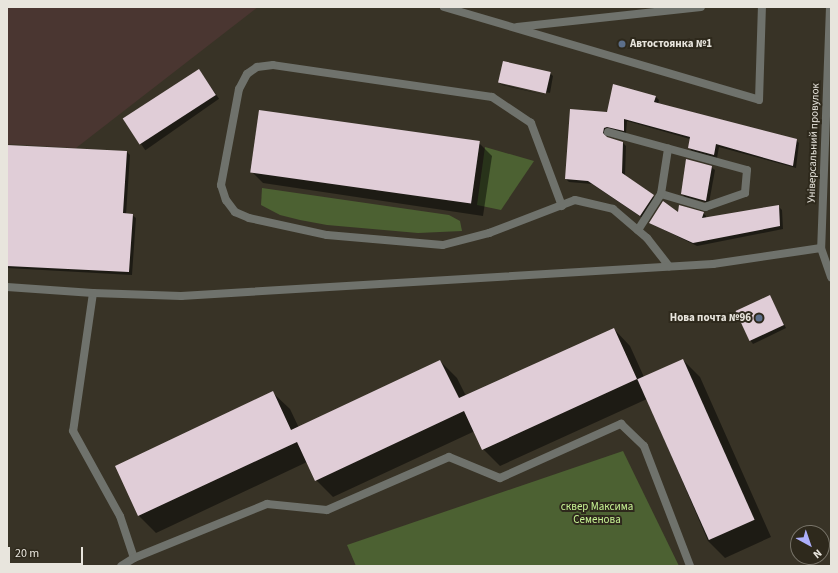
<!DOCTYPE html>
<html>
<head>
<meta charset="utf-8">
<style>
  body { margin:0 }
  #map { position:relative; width:838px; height:573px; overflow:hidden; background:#383326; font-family:"Source Sans 3",sans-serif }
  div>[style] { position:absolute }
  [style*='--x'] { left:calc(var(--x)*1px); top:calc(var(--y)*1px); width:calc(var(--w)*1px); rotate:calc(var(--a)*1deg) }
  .industrial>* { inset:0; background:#4a3631 }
  .green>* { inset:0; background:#4c6132 }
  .shadow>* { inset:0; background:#0007; transform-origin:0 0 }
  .building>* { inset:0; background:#e0cdd7; transform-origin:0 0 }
  .service>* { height:8px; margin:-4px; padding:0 4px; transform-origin:4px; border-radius:4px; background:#6f726c }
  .minor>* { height:8px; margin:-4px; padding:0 4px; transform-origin:4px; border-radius:4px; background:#6f726c }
  .dots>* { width:11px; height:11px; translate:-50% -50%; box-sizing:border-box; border:2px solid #2e291c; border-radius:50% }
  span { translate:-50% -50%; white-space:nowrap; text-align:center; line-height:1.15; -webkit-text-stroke:4px #2e291c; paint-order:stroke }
  .poi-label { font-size:11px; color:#e8e5dd; font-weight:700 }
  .left { translate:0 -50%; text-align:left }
  .right { translate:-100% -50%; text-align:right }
  .street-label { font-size:11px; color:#e8e5dd }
  .park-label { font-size:11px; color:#c7f294 }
  .frame { position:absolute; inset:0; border:8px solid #e8e5dd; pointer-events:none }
  .north { position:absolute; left:790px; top:525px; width:40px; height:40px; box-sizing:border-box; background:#2e291c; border:1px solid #787469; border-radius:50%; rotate:140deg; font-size:11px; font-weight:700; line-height:16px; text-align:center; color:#e8e5dd }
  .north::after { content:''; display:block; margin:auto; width:14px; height:18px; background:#adaffb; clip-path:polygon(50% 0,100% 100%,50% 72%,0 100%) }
  .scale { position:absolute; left:8px; top:547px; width:75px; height:18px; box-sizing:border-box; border:2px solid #e8e5dd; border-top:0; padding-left:5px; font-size:12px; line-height:14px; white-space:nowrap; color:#e8e5dd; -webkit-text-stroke:3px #2e291c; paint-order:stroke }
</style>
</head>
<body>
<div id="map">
  <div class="industrial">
    <div style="clip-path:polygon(7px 7px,258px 7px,76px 148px,7px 144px)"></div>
  </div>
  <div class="green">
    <div style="clip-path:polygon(485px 147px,534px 161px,501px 210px,477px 205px)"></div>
    <div style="clip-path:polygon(262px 188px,449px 215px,460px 221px,462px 231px,418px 233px,327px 225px,300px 220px,280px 215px,261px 205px)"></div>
    <div style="clip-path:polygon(623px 451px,679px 566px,356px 566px,347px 545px)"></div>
  </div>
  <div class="shadow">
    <div style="left:199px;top:70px;width:35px;height:90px;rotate:55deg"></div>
    <div style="clip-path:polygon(550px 73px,553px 76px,550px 93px,501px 82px,501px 84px,549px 96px,502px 85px,499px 82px)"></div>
    <div style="clip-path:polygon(614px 85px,656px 97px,659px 100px,658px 104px,796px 140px,799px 143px,796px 168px,719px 147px,717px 158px,692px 151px,689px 148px,690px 139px,627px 121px,626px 133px,605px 135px,606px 138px,623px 143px,626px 146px,625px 176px,656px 199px,644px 219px,592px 184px,569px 182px,566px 179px,608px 113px)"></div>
    <div style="clip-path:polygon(480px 144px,492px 156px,483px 216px,263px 183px,251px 171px)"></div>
    <div style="clip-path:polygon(7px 146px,127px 152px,130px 155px,126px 215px,132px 215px,136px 218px,132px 275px,7px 268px)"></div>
    <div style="clip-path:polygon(711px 167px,715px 170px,709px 203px,685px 197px,682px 194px)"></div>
    <div style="clip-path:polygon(779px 207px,782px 210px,783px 229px,697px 246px,650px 223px,679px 214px,703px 213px,706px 216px,706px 219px)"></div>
    <div style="clip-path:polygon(769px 296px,786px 328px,753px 344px,750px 340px)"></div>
    <div style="clip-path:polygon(614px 329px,630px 346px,644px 377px,683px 360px,700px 377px,771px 537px,725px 558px,708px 541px,647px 399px,500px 466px,483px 449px,475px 431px,333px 497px,316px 480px,307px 462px,156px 533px,139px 516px,116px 466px,273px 393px,290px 409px,299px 428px,440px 361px,457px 378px,466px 396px)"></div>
  </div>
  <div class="building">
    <div style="left:503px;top:61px;width:49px;height:22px;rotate:13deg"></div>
    <div style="left:199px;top:69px;width:31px;height:91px;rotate:57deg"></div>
    <div style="clip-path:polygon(613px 84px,656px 96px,654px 102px,797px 139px,793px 166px,716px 144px,714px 155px,688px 148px,690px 137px,624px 119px,624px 131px,607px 127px,604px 128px,603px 133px,607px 137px,623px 142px,622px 173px,654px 195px,640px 216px,588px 181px,565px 179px,570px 109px,607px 112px)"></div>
    <div style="left:259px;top:110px;width:223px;height:63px;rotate:8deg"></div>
    <div style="clip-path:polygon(7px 145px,127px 151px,123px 213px,133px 214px,129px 272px,7px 266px)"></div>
    <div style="clip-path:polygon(686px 159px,712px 166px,706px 201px,681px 194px)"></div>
    <div style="clip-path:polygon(663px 201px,678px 212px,679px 205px,704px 212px,702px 218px,779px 205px,780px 226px,693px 243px,649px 223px)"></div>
    <div style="left:770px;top:295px;width:33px;height:38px;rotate:65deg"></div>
    <div style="clip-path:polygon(614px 328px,637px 379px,482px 450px,464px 411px,315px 481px,297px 442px,138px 516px,115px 466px,273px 391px,291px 430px,440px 360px,459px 398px)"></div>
    <div style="left:683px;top:359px;width:176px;height:50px;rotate:66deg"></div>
  </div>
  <div class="service">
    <div style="--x:444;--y:7;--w:328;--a:16.4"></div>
    <div style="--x:759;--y:100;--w:93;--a:-88.2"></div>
    <div style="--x:517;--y:27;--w:185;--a:-6.2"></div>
    <div style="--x:608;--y:132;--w:144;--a:15.3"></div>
    <div style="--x:747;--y:170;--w:23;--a:95"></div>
    <div style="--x:745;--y:193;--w:42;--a:160.7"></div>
    <div style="--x:705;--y:207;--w:46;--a:-163.5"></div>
    <div style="--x:661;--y:194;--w:43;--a:122.6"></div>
    <div style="--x:661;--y:194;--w:46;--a:-81.2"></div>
    <div style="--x:562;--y:206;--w:89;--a:-110.5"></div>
    <div style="--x:531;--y:123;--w:47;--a:-146.3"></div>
    <div style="--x:492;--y:97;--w:221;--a:-171.7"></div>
    <div style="--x:273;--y:65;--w:16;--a:173"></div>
    <div style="--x:257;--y:67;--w:12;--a:145"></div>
    <div style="--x:247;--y:74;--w:17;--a:118"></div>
    <div style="--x:239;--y:89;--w:98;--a:100.6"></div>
    <div style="--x:221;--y:185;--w:16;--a:72"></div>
    <div style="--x:226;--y:200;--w:15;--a:53"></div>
    <div style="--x:235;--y:212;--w:15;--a:23"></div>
    <div style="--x:249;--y:218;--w:80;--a:12.3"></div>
    <div style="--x:327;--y:235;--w:116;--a:4.9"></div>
    <div style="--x:443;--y:245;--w:48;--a:-14.6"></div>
    <div style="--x:489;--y:233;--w:92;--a:-21"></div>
    <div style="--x:575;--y:200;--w:39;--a:13"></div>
    <div style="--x:613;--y:209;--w:45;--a:40.5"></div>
    <div style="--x:647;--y:238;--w:36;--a:52"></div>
    <div style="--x:93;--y:293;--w:139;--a:98.2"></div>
    <div style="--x:73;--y:431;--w:97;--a:61.1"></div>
    <div style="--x:120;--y:516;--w:44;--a:71.6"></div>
    <div style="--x:134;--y:558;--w:15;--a:148"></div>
    <div style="--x:134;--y:558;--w:144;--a:-22.1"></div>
    <div style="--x:267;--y:504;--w:60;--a:5.7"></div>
    <div style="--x:327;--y:510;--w:133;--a:-23.5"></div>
    <div style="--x:449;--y:457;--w:55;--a:22.4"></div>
    <div style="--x:500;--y:478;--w:133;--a:-24.1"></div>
    <div style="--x:621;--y:424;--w:32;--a:44"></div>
    <div style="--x:644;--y:446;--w:129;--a:69"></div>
  </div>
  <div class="minor">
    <div style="--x:830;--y:7;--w:241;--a:92.1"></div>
    <div style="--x:821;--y:248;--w:31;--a:71"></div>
    <div style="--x:7;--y:287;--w:86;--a:4"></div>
    <div style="--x:93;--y:293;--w:88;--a:2"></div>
    <div style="--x:181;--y:296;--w:533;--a:-3.44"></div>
    <div style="--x:713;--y:264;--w:109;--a:-8.4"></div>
  </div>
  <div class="dots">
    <div style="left:622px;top:44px;background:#5c6f8a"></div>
    <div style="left:759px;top:318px;background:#5c6f8a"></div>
  </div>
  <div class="poi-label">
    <span class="left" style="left:630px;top:44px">Автостоянка №1</span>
    <span class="right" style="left:751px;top:318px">Нова почта №96</span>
  </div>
  <div class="street-label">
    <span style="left:814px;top:143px;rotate:-88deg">Універсальний провулок</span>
  </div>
  <div class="park-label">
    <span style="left:597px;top:514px">сквер Максима<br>Семенова</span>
  </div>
  <div class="frame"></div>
  <div class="north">N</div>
  <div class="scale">20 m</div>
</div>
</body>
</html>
